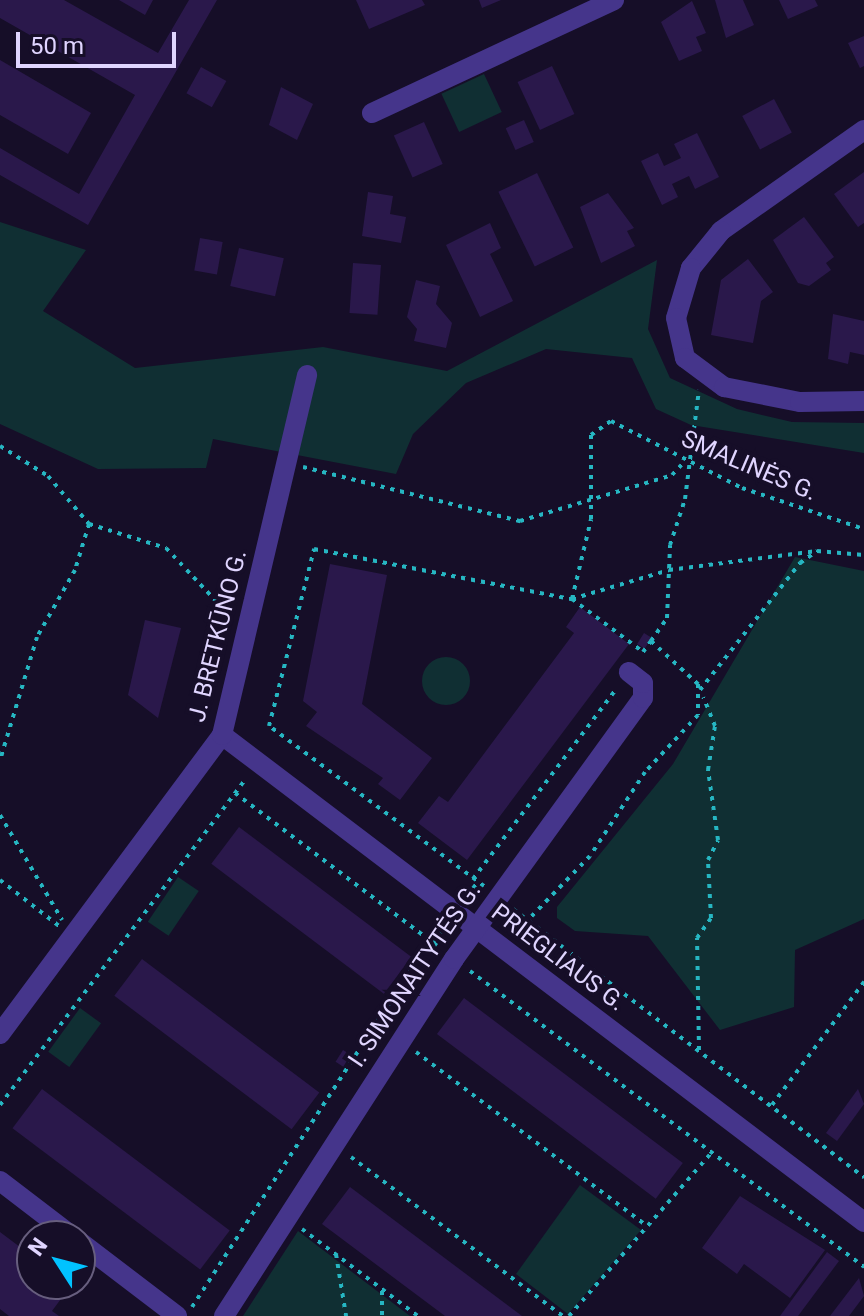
<!DOCTYPE html>
<html>
<head>
<meta charset="utf-8">
<style>
  body { margin:0 }
  #map { position:relative; width:864px; height:1316px; overflow:hidden; background:#160e28; font-family:Roboto,sans-serif }
  div>[style] { position:absolute }
  [style*='--x'] { left:calc(var(--x)*1px); top:calc(var(--y)*1px); width:calc(var(--w)*1px); rotate:calc(var(--a)*1deg) }
  .green>* { inset:0; background:#102f33; transform-origin:0 0 }
  .round { border-radius:50% }
  .building>* { inset:0; background:#2a184b; transform-origin:0 0 }
  .path>* { height:4px; margin-top:-2px; transform-origin:0; background:repeating-linear-gradient(90deg,#26b6c2 0 4px,transparent 0 10px) }
  .street>* { height:20px; margin:-10px; padding:0 10px; transform-origin:10px; border-radius:10px; background:#45358b }
  span { translate:-50% -50%; white-space:nowrap; text-align:center; line-height:1.15; -webkit-text-stroke:8px #160e28; paint-order:stroke }
  .street-label { font-size:24px; color:#e0d5ff }
  .north { position:absolute; left:16px; top:1220px; width:80px; height:80px; box-sizing:border-box; background:#160e28; border:2px solid #675e7e; border-radius:50%; rotate:306deg; font-size:22px; font-weight:700; line-height:32px; text-align:center; color:#e0d5ff }
  .north::after { content:''; display:block; margin:auto; width:28px; height:36px; background:#01c2ff; clip-path:polygon(50% 0,100% 100%,50% 72%,0 100%) }
  .scale { position:absolute; left:16px; top:32px; width:160px; height:36px; box-sizing:border-box; border:4px solid #e0d5ff; border-top:0; padding-left:10px; font-size:24px; line-height:28px; white-space:nowrap; color:#e0d5ff; -webkit-text-stroke:6px #160e28; paint-order:stroke }
</style>
</head>
<body>
<div id="map">
  <div class="green">
    <div style="left:484px;top:74px;width:42px;height:47px;rotate:65deg"></div>
    <div style="clip-path:polygon(0 222px,86px 250px,43px 311px,135px 368px,323px 347px,447px 371px,657px 260px,648px 329px,670px 378px,737px 409px,792px 422px,864px 423px,864px 453px,691px 425px,656px 409px,632px 358px,546px 349px,466px 383px,413px 434px,396px 474px,213px 439px,206px 468px,98px 469px,0 424px)"></div>
    <div style="clip-path:polygon(795px 557px,864px 571px,864px 919px,795px 950px,794px 1007px,720px 1030px,648px 936px,575px 931px,557px 918px,557px 907px,673px 764px)"></div>
    <div class="round" style="left:422px;top:657px;width:48px;height:48px"></div>
    <div style="left:178px;top:877px;width:25px;height:54px;rotate:34deg"></div>
    <div style="left:80px;top:1008px;width:26px;height:54px;rotate:36deg"></div>
    <div style="clip-path:polygon(580px 1185px,641px 1230px,568px 1314px,516px 1274px)"></div>
    <div style="clip-path:polygon(298px 1231px,410px 1316px,243px 1316px)"></div>
  </div>
  <div class="building">
    <div style="clip-path:polygon(0 0,64px 0,158px 53px,189px 0,217px 0,88px 225px,0 175px,0 148px,79px 194px,135px 95px,0 18px)"></div>
    <div style="clip-path:polygon(119px 0,153px 0,145px 15px)"></div>
    <div style="clip-path:polygon(356px 0,422px 0,425px 5px,369px 29px)"></div>
    <div style="clip-path:polygon(479px 0,501px 0,482px 8px)"></div>
    <div style="clip-path:polygon(715px 0,743px 0,754px 25px,726px 38px)"></div>
    <div style="clip-path:polygon(779px 0,815px 0,818px 6px,788px 19px)"></div>
    <div style="clip-path:polygon(692px 1px,706px 33px,696px 37px,702px 51px,679px 61px,661px 22px)"></div>
    <div style="clip-path:polygon(864px 36px,864px 66px,860px 68px,848px 43px)"></div>
    <div style="clip-path:polygon(0 60px,91px 113px,68px 154px,0 115px)"></div>
    <div style="left:552px;top:66px;width:53px;height:38px;rotate:65deg"></div>
    <div style="left:201px;top:67px;width:29px;height:30px;rotate:29deg"></div>
    <div style="clip-path:polygon(281px 87px,313px 104px,297px 140px,269px 125px)"></div>
    <div style="left:774px;top:99px;width:38px;height:36px;rotate:62deg"></div>
    <div style="left:524px;top:120px;width:24px;height:20px;rotate:66deg"></div>
    <div style="left:424px;top:122px;width:46px;height:33px;rotate:66deg"></div>
    <div style="clip-path:polygon(697px 133px,719px 177px,695px 189px,689px 176px,672px 184px,678px 197px,662px 205px,641px 161px,658px 153px,664px 166px,681px 158px,674px 144px)"></div>
    <div style="clip-path:polygon(864px 172px,864px 223px,858px 227px,834px 194px)"></div>
    <div style="left:537px;top:173px;width:83px;height:43px;rotate:64deg"></div>
    <div style="clip-path:polygon(368px 192px,393px 196px,390px 214px,406px 217px,401px 243px,362px 236px)"></div>
    <div style="clip-path:polygon(608px 193px,634px 228px,627px 231px,635px 246px,601px 263px,580px 207px)"></div>
    <div style="clip-path:polygon(804px 217px,834px 257px,826px 263px,831px 270px,809px 286px,798px 283px,773px 240px)"></div>
    <div style="clip-path:polygon(490px 223px,501px 248px,490px 254px,513px 301px,480px 317px,446px 245px)"></div>
    <div style="left:200px;top:238px;width:23px;height:33px;rotate:10deg"></div>
    <div style="left:239px;top:248px;width:46px;height:39px;rotate:13deg"></div>
    <div style="clip-path:polygon(748px 259px,773px 292px,761px 301px,753px 343px,711px 335px,721px 280px)"></div>
    <div style="left:353px;top:263px;width:28px;height:50px;rotate:4deg"></div>
    <div style="clip-path:polygon(416px 280px,440px 286px,436px 304px,452px 323px,446px 348px,414px 341px,417px 329px,407px 317px)"></div>
    <div style="clip-path:polygon(833px 314px,864px 321px,864px 355px,850px 352px,848px 364px,828px 359px)"></div>
    <div style="clip-path:polygon(330px 564px,387px 575px,362px 704px,432px 758px,400px 800px,378px 784px,383px 778px,306px 726px,317px 712px,303px 701px)"></div>
    <div style="clip-path:polygon(580px 607px,629px 644px,467px 860px,418px 823px,439px 796px,448px 802px,574px 633px,566px 627px)"></div>
    <div style="clip-path:polygon(145px 620px,181px 628px,158px 718px,128px 695px)"></div>
    <div style="left:644px;top:633px;width:9px;height:13px;rotate:32deg"></div>
    <div style="left:239px;top:827px;width:216px;height:46px;rotate:37deg"></div>
    <div style="left:142px;top:959px;width:222px;height:46px;rotate:37deg"></div>
    <div style="left:464px;top:998px;width:274px;height:45px;rotate:37deg"></div>
    <div style="left:343px;top:1050px;width:9px;height:14px;rotate:32deg"></div>
    <div style="left:42px;top:1089px;width:235px;height:49px;rotate:37deg"></div>
    <div style="clip-path:polygon(858px 1089px,864px 1104px,837px 1141px,826px 1133px)"></div>
    <div style="clip-path:polygon(350px 1187px,522px 1316px,445px 1316px,322px 1224px)"></div>
    <div style="clip-path:polygon(740px 1196px,825px 1250px,790px 1298px,744px 1264px,737px 1274px,702px 1248px)"></div>
    <div style="clip-path:polygon(0 1232px,32px 1256px,32px 1284px,72px 1284px,52px 1311px,59px 1316px,9px 1316px,0 1309px)"></div>
    <div style="clip-path:polygon(827px 1252px,839px 1261px,798px 1316px,780px 1316px)"></div>
    <div style="clip-path:polygon(859px 1278px,864px 1296px,849px 1316px,830px 1316px)"></div>
  </div>
  <div class="path">
    <div style="--x:0;--y:446;--w:57;--a:32"></div>
    <div style="--x:48;--y:476;--w:63;--a:49.5"></div>
    <div style="--x:89;--y:524;--w:48;--a:106.9"></div>
    <div style="--x:75;--y:570;--w:77;--a:119.6"></div>
    <div style="--x:37;--y:637;--w:128;--a:106.7"></div>
    <div style="--x:303;--y:467;--w:224;--a:14"></div>
    <div style="--x:520;--y:521;--w:159;--a:-16.8"></div>
    <div style="--x:672;--y:475;--w:18;--a:-47"></div>
    <div style="--x:89;--y:524;--w:81;--a:17.3"></div>
    <div style="--x:166;--y:548;--w:93;--a:46.7"></div>
    <div style="--x:572;--y:599;--w:82;--a:-76.6"></div>
    <div style="--x:591;--y:519;--w:84;--a:-90"></div>
    <div style="--x:591;--y:435;--w:24;--a:-35"></div>
    <div style="--x:611;--y:421;--w:147;--a:27.1"></div>
    <div style="--x:742;--y:488;--w:129;--a:18.6"></div>
    <div style="--x:572;--y:599;--w:101;--a:-16.6"></div>
    <div style="--x:669;--y:570;--w:149;--a:-7.3"></div>
    <div style="--x:651;--y:641;--w:28;--a:-55"></div>
    <div style="--x:667;--y:618;--w:73;--a:-87.6"></div>
    <div style="--x:670;--y:545;--w:48;--a:-71.9"></div>
    <div style="--x:685;--y:499;--w:110;--a:-82.7"></div>
    <div style="--x:700;--y:690;--w:162;--a:-51.8"></div>
    <div style="--x:800;--y:563;--w:21;--a:-35"></div>
    <div style="--x:817;--y:551;--w:47;--a:4.9"></div>
    <div style="--x:235;--y:793;--w:253;--a:37.1"></div>
    <div style="--x:0;--y:815;--w:122;--a:59.4"></div>
    <div style="--x:473;--y:879;--w:238;--a:-53"></div>
    <div style="--x:0;--y:880;--w:75;--a:37.9"></div>
    <div style="--x:484;--y:886;--w:268;--a:-143.3"></div>
    <div style="--x:269;--y:726;--w:183;--a:-75.7"></div>
    <div style="--x:314;--y:549;--w:263;--a:11"></div>
    <div style="--x:572;--y:599;--w:89;--a:36.7"></div>
    <div style="--x:643;--y:652;--w:14;--a:-54"></div>
    <div style="--x:651;--y:641;--w:64;--a:42.5"></div>
    <div style="--x:698;--y:684;--w:31;--a:90"></div>
    <div style="--x:698;--y:715;--w:78;--a:132.9"></div>
    <div style="--x:645;--y:772;--w:100;--a:123.2"></div>
    <div style="--x:590;--y:856;--w:89;--a:134.1"></div>
    <div style="--x:467;--y:896;--w:18;--a:-52"></div>
    <div style="--x:513;--y:909;--w:442;--a:37.4"></div>
    <div style="--x:433;--y:943;--w:17;--a:-54"></div>
    <div style="--x:470;--y:971;--w:493;--a:36.9"></div>
    <div style="--x:699;--y:1050;--w:112;--a:-91"></div>
    <div style="--x:697;--y:938;--w:24;--a:-55"></div>
    <div style="--x:711;--y:918;--w:58;--a:-93"></div>
    <div style="--x:708;--y:860;--w:22;--a:-63"></div>
    <div style="--x:718;--y:840;--w:71;--a:-98.1"></div>
    <div style="--x:708;--y:770;--w:45;--a:-81"></div>
    <div style="--x:715;--y:726;--w:31;--a:-112"></div>
    <div style="--x:416;--y:1052;--w:289;--a:37"></div>
    <div style="--x:0;--y:1105;--w:409;--a:-53"></div>
    <div style="--x:772;--y:1105;--w:154;--a:-53.2"></div>
    <div style="--x:351;--y:1157;--w:265;--a:36.9"></div>
    <div style="--x:302;--y:1229;--w:145;--a:36.9"></div>
    <div style="--x:336;--y:1254;--w:63;--a:80.8"></div>
    <div style="--x:382;--y:1291;--w:25;--a:90"></div>
    <div style="--x:192;--y:1307;--w:437;--a:-57"></div>
    <div style="--x:569;--y:1316;--w:216;--a:-48.9"></div>
  </div>
  <div class="street">
    <div style="--x:372;--y:113;--w:267;--a:-25"></div>
    <div style="--x:864;--y:130;--w:175;--a:144.8"></div>
    <div style="--x:721;--y:231;--w:48;--a:129"></div>
    <div style="--x:691;--y:268;--w:52;--a:106.7"></div>
    <div style="--x:676;--y:318;--w:41;--a:77.3"></div>
    <div style="--x:685;--y:358;--w:49;--a:36.6"></div>
    <div style="--x:724;--y:387;--w:77;--a:11.2"></div>
    <div style="--x:800;--y:402;--w:64;--a:-0.9"></div>
    <div style="--x:222;--y:735;--w:806;--a:37.18"></div>
    <div style="--x:0;--y:1034;--w:372;--a:-53.4"></div>
    <div style="--x:222;--y:735;--w:370;--a:-76.7"></div>
    <div style="--x:0;--y:1181;--w:91;--a:37.4"></div>
    <div style="--x:80;--y:1242;--w:122;--a:37.3"></div>
    <div style="--x:224;--y:1316;--w:425;--a:-57.2"></div>
    <div style="--x:454;--y:959;--w:322;--a:-54.1"></div>
    <div style="--x:643;--y:698;--w:15;--a:-90"></div>
    <div style="--x:643;--y:683;--w:18;--a:-142"></div>
  </div>
  <div class="street-label">
    <span style="left:749px;top:466px;rotate:23deg">SMALINĖS G.</span>
    <span style="left:218px;top:636px;rotate:-76deg">J. BRETKŪNO G.</span>
    <span style="left:558px;top:958px;rotate:37deg">PRIEGLIAUS G.</span>
    <span style="left:415px;top:975px;rotate:-56deg">I. SIMONAITYTĖS G.</span>
  </div>
  <div class="north">N</div>
  <div class="scale">50 m</div>
</div>
</body>
</html>
